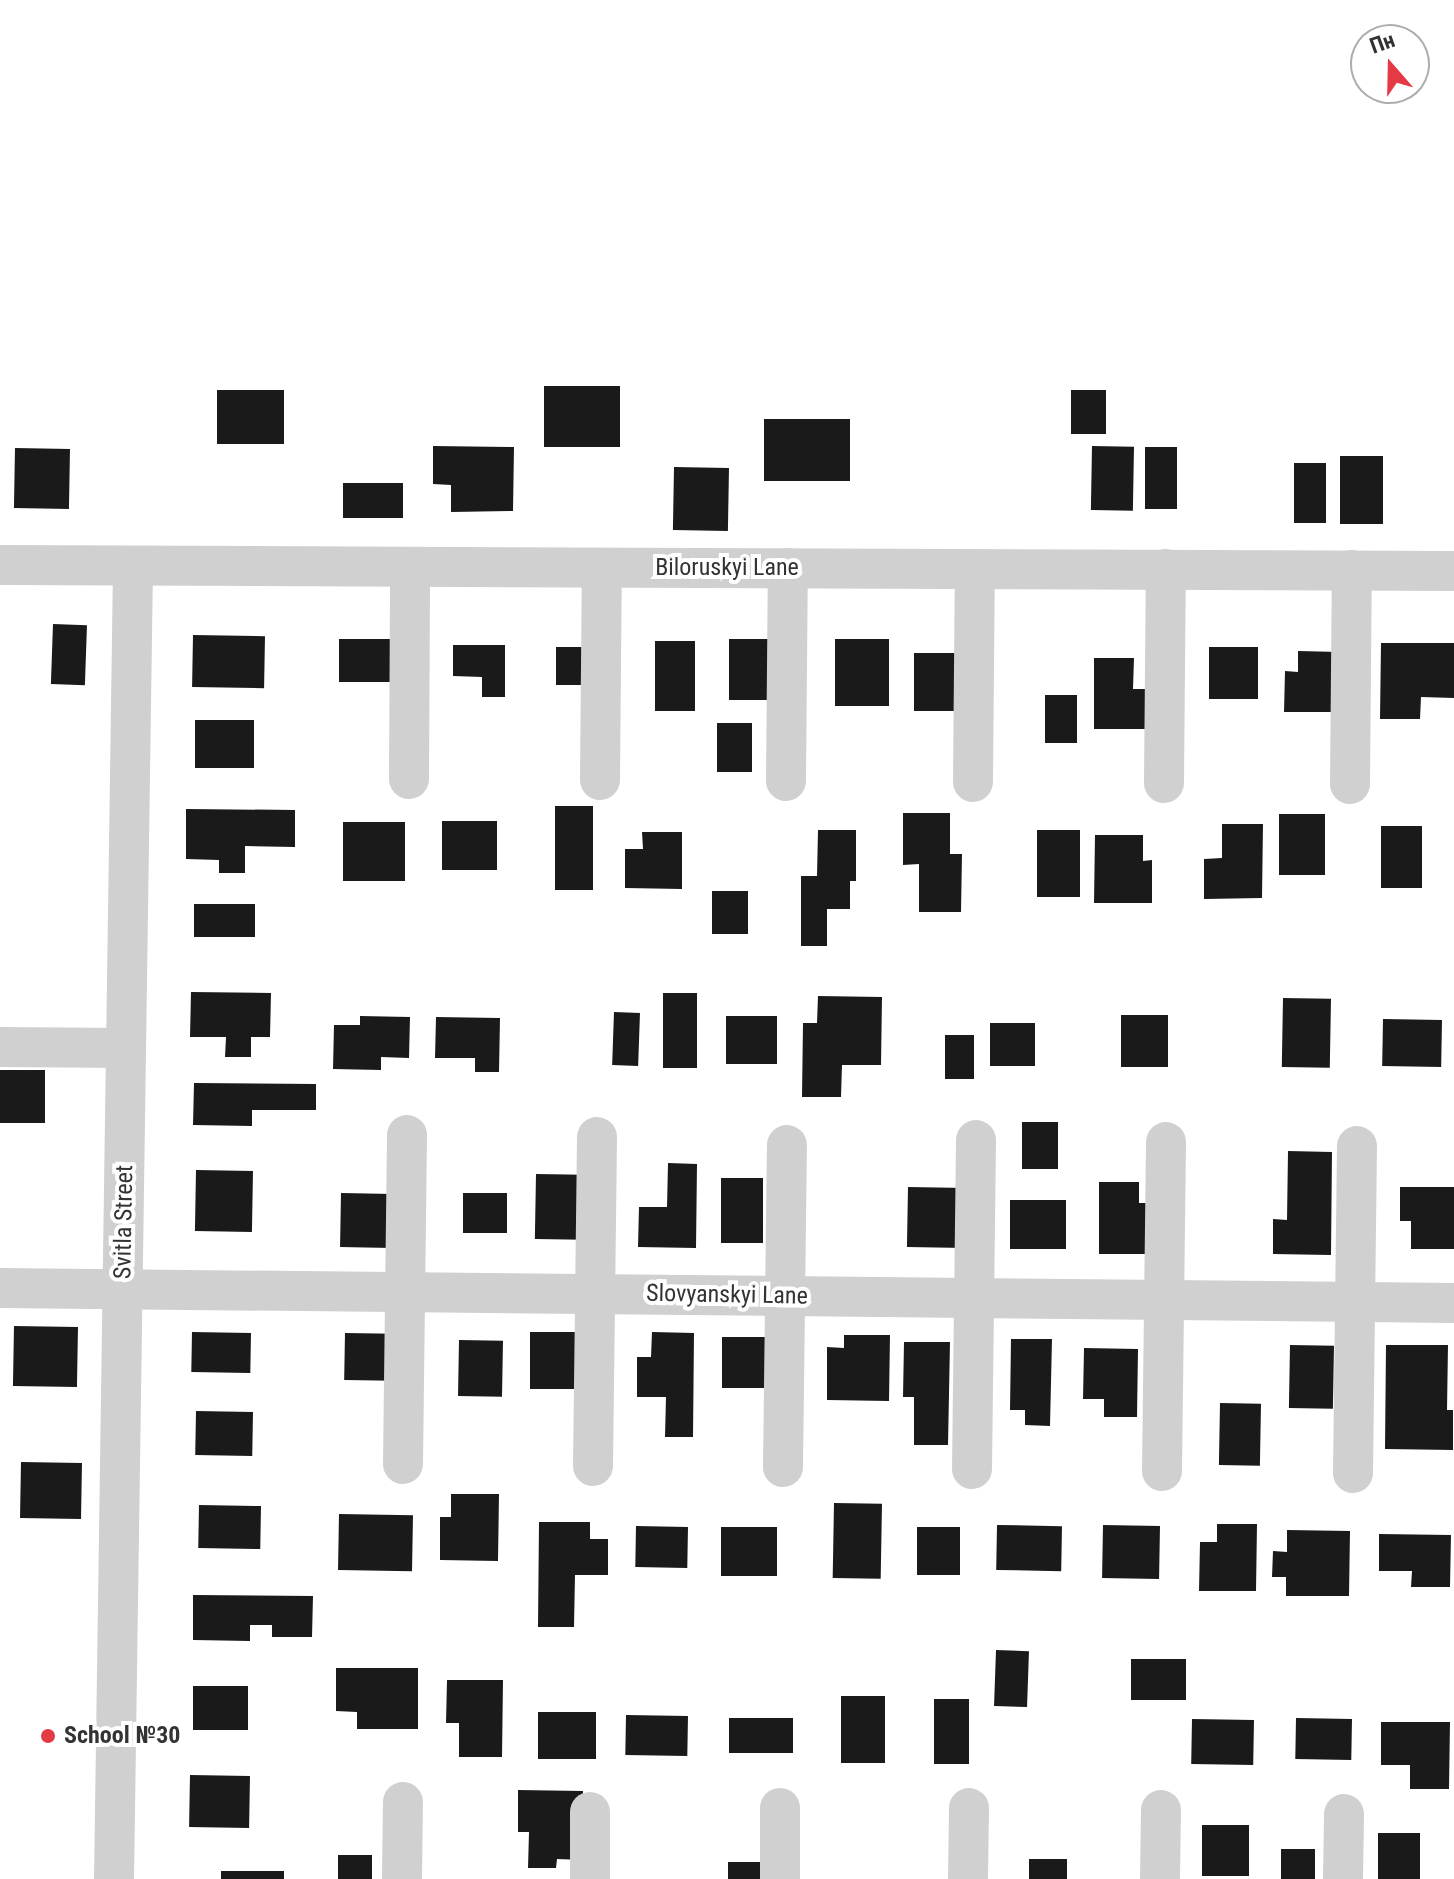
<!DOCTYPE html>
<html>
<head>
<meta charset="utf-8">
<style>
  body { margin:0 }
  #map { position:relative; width:1454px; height:1879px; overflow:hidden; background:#fff; font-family:"Roboto Condensed",sans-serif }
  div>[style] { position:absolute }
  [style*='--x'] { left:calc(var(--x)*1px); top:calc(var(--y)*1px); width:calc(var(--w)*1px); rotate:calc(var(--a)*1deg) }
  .building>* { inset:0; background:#1a1a1a; transform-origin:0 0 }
  .minor>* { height:40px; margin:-20px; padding:0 20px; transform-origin:20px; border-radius:20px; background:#d0d0d0 }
  .dots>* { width:22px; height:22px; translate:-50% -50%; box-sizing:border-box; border:4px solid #fff; border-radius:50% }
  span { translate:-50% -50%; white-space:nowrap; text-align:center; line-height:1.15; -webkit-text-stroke:8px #fff; paint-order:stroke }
  .street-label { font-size:24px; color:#333 }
  .poi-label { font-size:24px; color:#333; font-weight:700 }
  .left { translate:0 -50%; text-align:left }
  .north { position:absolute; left:1350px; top:24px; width:80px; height:80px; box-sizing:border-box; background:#fff; border:2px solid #adadad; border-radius:50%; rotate:340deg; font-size:22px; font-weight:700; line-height:32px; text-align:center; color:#333 }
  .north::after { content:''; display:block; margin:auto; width:28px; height:36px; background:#e63946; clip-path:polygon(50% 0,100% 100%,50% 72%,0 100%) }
</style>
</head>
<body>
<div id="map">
  <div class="building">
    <div style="left:544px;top:386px;width:76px;height:61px"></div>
    <div style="left:217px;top:390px;width:67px;height:54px"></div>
    <div style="left:1071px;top:390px;width:35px;height:44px"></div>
    <div style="left:764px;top:419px;width:86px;height:62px"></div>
    <div style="clip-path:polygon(433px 446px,514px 447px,513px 511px,451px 512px,451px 485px,433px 484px)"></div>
    <div style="left:1092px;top:446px;width:42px;height:64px;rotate:1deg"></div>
    <div style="left:1145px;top:447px;width:32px;height:62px"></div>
    <div style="left:15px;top:448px;width:55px;height:60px;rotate:1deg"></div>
    <div style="left:1340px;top:456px;width:43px;height:68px"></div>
    <div style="left:1294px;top:463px;width:32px;height:60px"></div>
    <div style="left:674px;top:467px;width:55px;height:63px;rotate:1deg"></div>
    <div style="left:403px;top:483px;width:35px;height:60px;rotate:90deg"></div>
    <div style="left:53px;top:624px;width:34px;height:60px;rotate:2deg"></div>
    <div style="left:193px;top:635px;width:72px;height:52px;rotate:1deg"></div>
    <div style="left:339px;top:639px;width:61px;height:43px"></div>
    <div style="left:729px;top:639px;width:47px;height:61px"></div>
    <div style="left:889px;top:639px;width:67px;height:54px;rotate:90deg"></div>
    <div style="left:655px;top:641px;width:40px;height:70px"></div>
    <div style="clip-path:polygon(1381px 643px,1454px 643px,1454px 698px,1421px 697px,1420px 719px,1380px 719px)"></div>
    <div style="clip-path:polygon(453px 645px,505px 645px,505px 697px,482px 697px,482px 677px,453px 676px)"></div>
    <div style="left:556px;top:647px;width:34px;height:38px"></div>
    <div style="left:1209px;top:647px;width:49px;height:52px"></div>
    <div style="clip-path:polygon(1298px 651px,1340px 652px,1340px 712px,1284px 712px,1285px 671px,1298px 672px)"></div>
    <div style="left:914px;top:653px;width:47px;height:58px"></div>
    <div style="clip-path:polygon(1094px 658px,1134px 658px,1133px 689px,1148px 689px,1148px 729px,1094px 729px)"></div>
    <div style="left:1045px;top:695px;width:32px;height:48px"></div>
    <div style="left:195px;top:720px;width:59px;height:48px"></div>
    <div style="left:752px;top:723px;width:49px;height:35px;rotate:90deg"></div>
    <div style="left:555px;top:806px;width:38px;height:84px"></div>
    <div style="clip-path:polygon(186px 809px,295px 810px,295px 847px,245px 846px,245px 873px,219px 873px,219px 860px,186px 859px)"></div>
    <div style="clip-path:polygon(903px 813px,950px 813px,950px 854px,962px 854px,961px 912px,919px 912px,919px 864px,903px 865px)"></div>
    <div style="left:1279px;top:814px;width:46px;height:61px"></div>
    <div style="left:442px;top:821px;width:55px;height:49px"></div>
    <div style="left:343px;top:822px;width:62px;height:59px"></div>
    <div style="clip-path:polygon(1222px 824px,1263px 824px,1262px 898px,1204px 899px,1204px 859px,1222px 858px)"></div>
    <div style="left:1381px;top:826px;width:41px;height:62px"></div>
    <div style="clip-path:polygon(818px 830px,856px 830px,856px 881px,850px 881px,850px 909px,827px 909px,827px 946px,801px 946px,801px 876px,817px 876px)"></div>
    <div style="left:1037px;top:830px;width:43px;height:67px"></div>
    <div style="clip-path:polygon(642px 832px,682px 832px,682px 889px,625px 888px,625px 849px,643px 849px)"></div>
    <div style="clip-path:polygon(1095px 835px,1143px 835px,1143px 861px,1152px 860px,1152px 903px,1094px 903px)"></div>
    <div style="left:712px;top:891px;width:36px;height:43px"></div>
    <div style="left:194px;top:904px;width:61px;height:33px"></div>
    <div style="clip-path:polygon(191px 992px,271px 993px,270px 1037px,251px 1037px,251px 1057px,225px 1057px,226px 1037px,190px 1037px)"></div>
    <div style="left:663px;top:993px;width:34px;height:75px"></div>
    <div style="clip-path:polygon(818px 996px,882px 997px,881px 1065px,842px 1065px,841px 1097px,802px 1097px,803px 1023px,817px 1023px)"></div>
    <div style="left:1283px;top:998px;width:48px;height:69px;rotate:1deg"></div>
    <div style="left:614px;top:1012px;width:26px;height:53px;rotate:2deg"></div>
    <div style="left:1121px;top:1015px;width:47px;height:52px"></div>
    <div style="clip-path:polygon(360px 1016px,410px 1017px,409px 1058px,381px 1057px,381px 1070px,333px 1069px,334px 1025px,360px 1025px)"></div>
    <div style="left:726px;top:1016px;width:51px;height:48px"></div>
    <div style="clip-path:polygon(436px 1017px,500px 1018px,499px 1072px,475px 1072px,475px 1058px,435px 1058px)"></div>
    <div style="left:1383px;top:1019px;width:59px;height:47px;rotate:1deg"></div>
    <div style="left:990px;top:1023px;width:45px;height:43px"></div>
    <div style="left:945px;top:1035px;width:29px;height:44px"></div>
    <div style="left:0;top:1070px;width:45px;height:53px"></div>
    <div style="clip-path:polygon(194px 1083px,316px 1084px,316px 1110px,252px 1110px,252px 1126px,193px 1125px)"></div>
    <div style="left:1022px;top:1122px;width:36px;height:47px"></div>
    <div style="clip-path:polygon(1288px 1151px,1332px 1152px,1331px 1255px,1273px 1254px,1273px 1219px,1287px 1220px)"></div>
    <div style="clip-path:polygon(668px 1163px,697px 1164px,696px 1248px,638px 1247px,639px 1207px,667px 1207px)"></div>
    <div style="left:196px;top:1170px;width:57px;height:61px;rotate:1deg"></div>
    <div style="left:536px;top:1174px;width:48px;height:65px;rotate:1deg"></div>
    <div style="left:721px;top:1178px;width:42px;height:65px"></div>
    <div style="clip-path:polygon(1099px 1182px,1139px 1182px,1139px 1203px,1159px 1203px,1158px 1254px,1099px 1254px)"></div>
    <div style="left:908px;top:1187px;width:59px;height:60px;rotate:1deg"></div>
    <div style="clip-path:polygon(1400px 1187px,1454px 1187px,1454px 1249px,1411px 1249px,1411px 1221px,1400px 1221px)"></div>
    <div style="left:341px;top:1193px;width:52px;height:54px;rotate:1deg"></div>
    <div style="left:463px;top:1193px;width:44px;height:40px"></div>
    <div style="left:1010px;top:1200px;width:56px;height:49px"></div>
    <div style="left:14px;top:1326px;width:64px;height:60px;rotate:1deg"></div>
    <div style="left:192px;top:1332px;width:59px;height:40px;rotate:1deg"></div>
    <div style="left:530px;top:1332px;width:50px;height:57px"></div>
    <div style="clip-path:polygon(652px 1332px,694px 1333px,693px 1437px,665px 1437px,666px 1397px,637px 1397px,637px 1357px,651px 1357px)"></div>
    <div style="left:345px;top:1333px;width:49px;height:47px;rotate:1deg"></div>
    <div style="clip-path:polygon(844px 1335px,890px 1335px,889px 1401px,827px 1400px,827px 1347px,844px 1348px)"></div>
    <div style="left:722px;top:1337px;width:48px;height:51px"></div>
    <div style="clip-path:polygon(1011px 1339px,1052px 1339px,1050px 1426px,1025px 1425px,1025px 1410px,1010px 1410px)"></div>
    <div style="left:459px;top:1340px;width:44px;height:56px;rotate:1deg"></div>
    <div style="clip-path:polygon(904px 1342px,950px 1342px,948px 1445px,914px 1445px,914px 1397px,903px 1397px)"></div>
    <div style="left:1290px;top:1345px;width:44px;height:63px;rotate:1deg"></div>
    <div style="clip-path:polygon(1386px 1345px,1448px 1345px,1447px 1410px,1453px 1410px,1453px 1450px,1385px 1449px)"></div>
    <div style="clip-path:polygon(1084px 1348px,1138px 1349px,1137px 1417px,1104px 1417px,1104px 1399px,1083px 1399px)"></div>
    <div style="left:1220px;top:1403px;width:41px;height:62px;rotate:1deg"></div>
    <div style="left:196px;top:1411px;width:57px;height:44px;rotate:1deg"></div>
    <div style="left:21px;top:1462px;width:61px;height:56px;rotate:1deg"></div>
    <div style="clip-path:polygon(451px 1494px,499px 1494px,498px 1561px,440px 1560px,440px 1517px,451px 1517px)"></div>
    <div style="left:834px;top:1503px;width:48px;height:75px;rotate:1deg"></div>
    <div style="left:199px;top:1505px;width:62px;height:43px;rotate:1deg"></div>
    <div style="left:339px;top:1514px;width:74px;height:56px;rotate:1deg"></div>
    <div style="clip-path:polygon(539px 1522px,590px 1522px,590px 1539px,608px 1539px,608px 1575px,575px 1575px,574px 1627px,538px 1627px)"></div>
    <div style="clip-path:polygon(1217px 1524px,1257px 1524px,1256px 1591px,1199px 1591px,1200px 1542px,1217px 1542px)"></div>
    <div style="left:997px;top:1525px;width:65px;height:45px;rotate:1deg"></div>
    <div style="left:1103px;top:1525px;width:57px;height:53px;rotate:1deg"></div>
    <div style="left:636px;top:1526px;width:52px;height:41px;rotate:1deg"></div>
    <div style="left:721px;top:1527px;width:56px;height:49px"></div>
    <div style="left:917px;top:1527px;width:43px;height:48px"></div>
    <div style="clip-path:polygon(1287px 1530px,1350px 1531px,1349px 1596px,1286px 1596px,1286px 1577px,1272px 1577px,1273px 1551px,1287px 1552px)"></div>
    <div style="clip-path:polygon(1379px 1534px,1451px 1535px,1450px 1587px,1411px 1587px,1412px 1571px,1379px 1571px)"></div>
    <div style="clip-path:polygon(193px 1595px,313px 1596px,312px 1637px,272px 1637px,272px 1625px,250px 1625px,250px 1641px,193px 1640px)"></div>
    <div style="left:996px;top:1650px;width:33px;height:56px;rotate:2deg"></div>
    <div style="left:1131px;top:1659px;width:55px;height:41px"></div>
    <div style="clip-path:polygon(336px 1668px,418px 1668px,418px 1729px,357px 1729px,357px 1712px,336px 1711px)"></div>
    <div style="clip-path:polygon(447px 1680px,503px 1680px,502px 1757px,459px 1757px,459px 1723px,446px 1723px)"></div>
    <div style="left:193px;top:1686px;width:55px;height:44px"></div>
    <div style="left:841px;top:1696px;width:44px;height:67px"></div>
    <div style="left:934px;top:1699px;width:35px;height:65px"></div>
    <div style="left:538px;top:1712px;width:58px;height:47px"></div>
    <div style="left:626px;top:1715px;width:62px;height:40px;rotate:1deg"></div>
    <div style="left:729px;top:1718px;width:64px;height:35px"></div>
    <div style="left:1296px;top:1718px;width:56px;height:41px;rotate:1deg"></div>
    <div style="left:1192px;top:1719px;width:62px;height:45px;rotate:1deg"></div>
    <div style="clip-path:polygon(1381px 1722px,1450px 1722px,1449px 1789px,1410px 1789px,1410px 1765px,1381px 1765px)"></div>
    <div style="left:190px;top:1775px;width:60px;height:52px;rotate:1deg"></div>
    <div style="clip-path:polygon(518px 1790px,583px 1791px,583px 1860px,557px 1859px,556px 1868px,528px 1868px,529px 1832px,518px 1832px)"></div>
    <div style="left:1202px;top:1825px;width:47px;height:51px"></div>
    <div style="left:1378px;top:1833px;width:42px;height:46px"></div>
    <div style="left:1281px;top:1849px;width:34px;height:30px"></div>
    <div style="left:338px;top:1855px;width:34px;height:24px"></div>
    <div style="left:1029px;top:1859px;width:38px;height:20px"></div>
    <div style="left:728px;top:1862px;width:41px;height:17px"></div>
    <div style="left:221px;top:1871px;width:63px;height:8px"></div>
  </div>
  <div class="minor">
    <div style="--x:0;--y:565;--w:1454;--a:0.24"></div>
    <div style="--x:409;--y:779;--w:212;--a:-89.7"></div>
    <div style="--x:600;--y:780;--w:212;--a:-89.5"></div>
    <div style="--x:786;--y:781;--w:213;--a:-89.5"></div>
    <div style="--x:973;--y:782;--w:213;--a:-89.5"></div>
    <div style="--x:1164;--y:783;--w:214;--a:-89.5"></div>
    <div style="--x:1350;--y:784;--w:214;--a:-89.5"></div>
    <div style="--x:0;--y:1047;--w:126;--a:0.5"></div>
    <div style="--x:0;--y:1288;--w:1454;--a:0.59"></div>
    <div style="--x:403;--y:1464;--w:329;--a:-89.3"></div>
    <div style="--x:593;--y:1466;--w:329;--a:-89.3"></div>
    <div style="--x:783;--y:1467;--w:322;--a:-89.3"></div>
    <div style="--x:972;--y:1469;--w:329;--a:-89.3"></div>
    <div style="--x:1162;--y:1471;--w:329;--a:-89.3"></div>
    <div style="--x:1353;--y:1473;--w:327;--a:-89.3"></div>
    <div style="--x:114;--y:1879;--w:1313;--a:-89.17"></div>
    <div style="--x:402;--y:1879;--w:77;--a:-89.3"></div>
    <div style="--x:590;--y:1879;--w:67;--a:-90"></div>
    <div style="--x:780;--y:1879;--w:71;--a:-90"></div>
    <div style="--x:968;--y:1879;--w:71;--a:-89.2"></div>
    <div style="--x:1160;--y:1879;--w:69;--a:-89.2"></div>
    <div style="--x:1343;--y:1879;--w:65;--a:-89.1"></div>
  </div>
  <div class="dots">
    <div style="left:48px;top:1736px;background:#e63946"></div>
  </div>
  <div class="street-label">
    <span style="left:727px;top:568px">Biloruskyi Lane</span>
    <span style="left:124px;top:1222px;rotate:-89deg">Svitla Street</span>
    <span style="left:727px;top:1295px;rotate:1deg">Slovyanskyi Lane</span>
  </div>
  <div class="poi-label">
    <span class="left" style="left:64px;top:1736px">School №30</span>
  </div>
  <div class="north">Пн</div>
</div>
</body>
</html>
